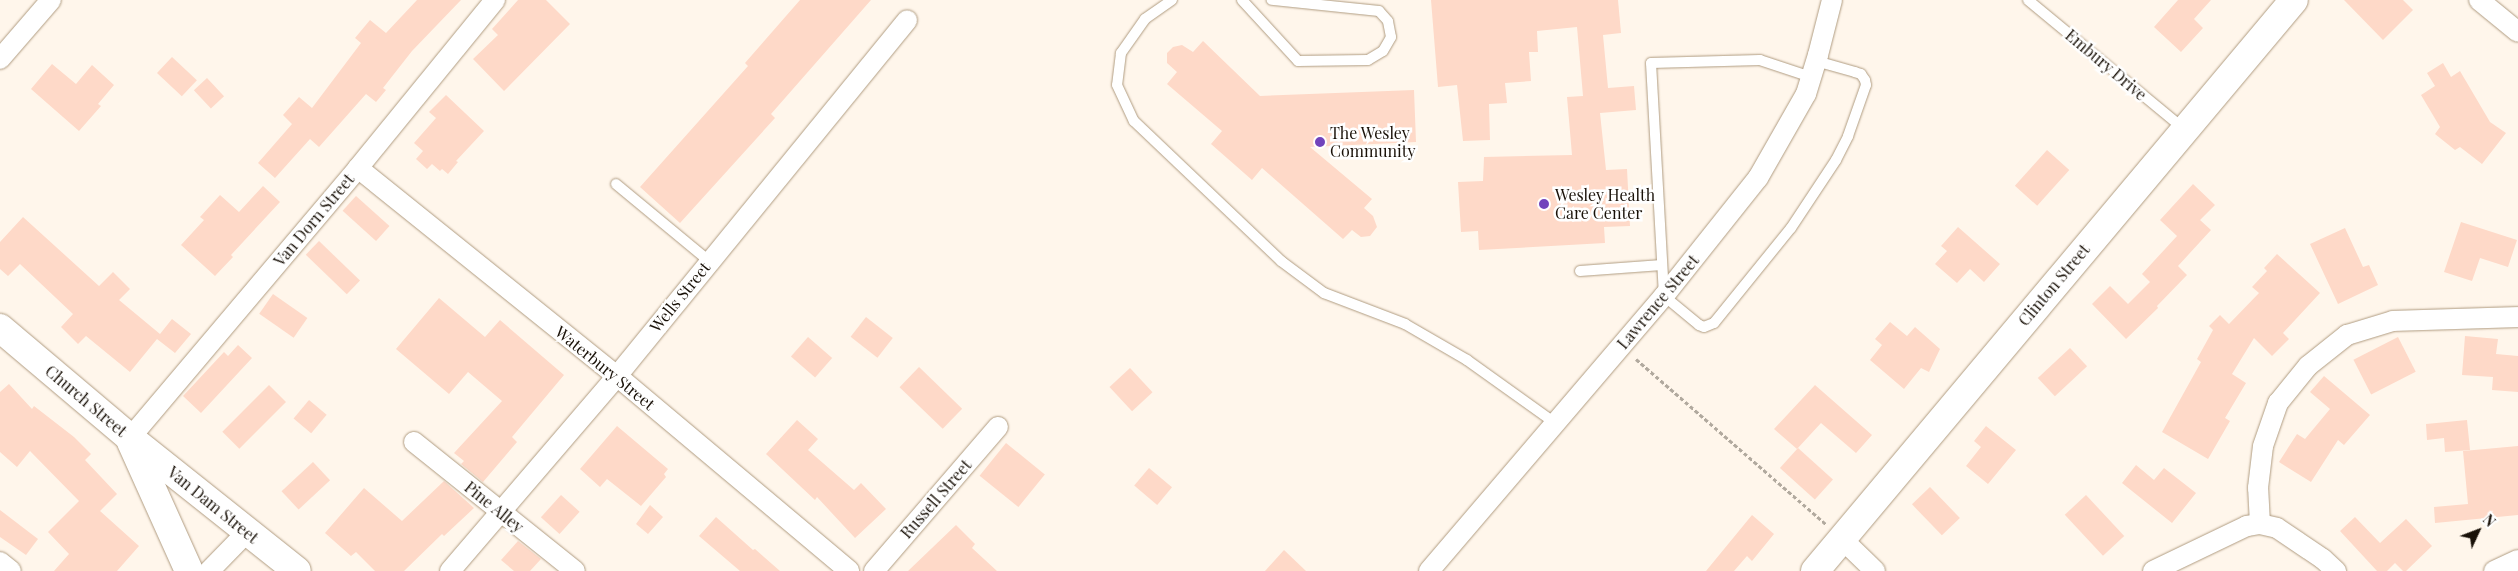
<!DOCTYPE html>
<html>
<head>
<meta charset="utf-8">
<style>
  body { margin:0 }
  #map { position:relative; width:2518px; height:571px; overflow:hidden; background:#fff6eb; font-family:"Playfair Display",serif }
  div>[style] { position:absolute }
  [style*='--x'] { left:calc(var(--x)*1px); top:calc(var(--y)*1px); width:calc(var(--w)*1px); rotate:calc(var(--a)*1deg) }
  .building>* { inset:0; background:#fed9c8; transform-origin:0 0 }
  .path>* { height:3px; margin-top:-1.5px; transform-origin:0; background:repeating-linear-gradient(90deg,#b1a99e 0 4px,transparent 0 6.5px) }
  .roads { filter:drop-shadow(0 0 1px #b09c81) drop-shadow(0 0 1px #b09c81) }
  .lane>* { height:10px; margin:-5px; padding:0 5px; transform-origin:5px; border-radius:5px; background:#fff }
  .street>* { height:20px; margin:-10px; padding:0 10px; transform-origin:10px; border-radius:10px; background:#fff }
  .secondary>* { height:28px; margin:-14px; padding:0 14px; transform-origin:14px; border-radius:14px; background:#fff }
  .dots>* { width:14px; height:14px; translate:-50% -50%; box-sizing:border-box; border:2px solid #fff; border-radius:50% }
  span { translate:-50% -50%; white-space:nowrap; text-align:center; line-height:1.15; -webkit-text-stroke:5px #fff; paint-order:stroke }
  .street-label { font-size:16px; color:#191108 }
  .poi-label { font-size:16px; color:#191108 }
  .left { translate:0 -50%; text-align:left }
  .north { position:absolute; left:2453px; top:506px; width:50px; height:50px; -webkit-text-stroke:4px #fff; paint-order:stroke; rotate:47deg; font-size:14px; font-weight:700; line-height:20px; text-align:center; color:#191108 }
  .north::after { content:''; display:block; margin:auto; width:18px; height:22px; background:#191108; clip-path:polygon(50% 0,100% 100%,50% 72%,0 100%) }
</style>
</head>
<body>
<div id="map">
  <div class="building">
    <div style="clip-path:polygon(417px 0,461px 0,412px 51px,383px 88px,386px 90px,376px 102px,366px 94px,319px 147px,310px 139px,275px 178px,258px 163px,292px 124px,283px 115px,299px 97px,312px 108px,361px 43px,355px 38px,370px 20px,386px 33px)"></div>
    <div style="clip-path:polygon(518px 0,546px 0,570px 24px,504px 91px,473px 59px,498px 35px,492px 29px)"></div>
    <div style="clip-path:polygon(800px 0,871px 0,771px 114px,775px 118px,680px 223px,640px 187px,748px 66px,745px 63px)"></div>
    <div style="clip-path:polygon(1431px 0,1618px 0,1621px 33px,1603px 35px,1608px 88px,1634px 86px,1636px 110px,1600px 113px,1606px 170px,1627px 169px,1630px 226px,1604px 227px,1605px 243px,1479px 250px,1478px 231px,1461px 232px,1458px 182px,1483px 181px,1484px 157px,1572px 155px,1567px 97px,1583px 96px,1577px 27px,1537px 31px,1538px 52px,1529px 52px,1531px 81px,1505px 83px,1507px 103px,1489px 104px,1490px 140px,1463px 141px,1457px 85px,1438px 87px)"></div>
    <div style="clip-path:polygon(2178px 0,2211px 0,2194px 19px,2203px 28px,2181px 52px,2154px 27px)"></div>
    <div style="clip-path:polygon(2344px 0,2403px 0,2413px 10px,2383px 40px)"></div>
    <div style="clip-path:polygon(1203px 41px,1260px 96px,1414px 90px,1416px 142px,1310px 147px,1372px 199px,1364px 208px,1373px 216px,1377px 227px,1370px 236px,1361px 237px,1352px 230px,1343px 239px,1262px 168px,1252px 180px,1211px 144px,1222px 131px,1167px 84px,1177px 72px,1167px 63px,1167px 53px,1173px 47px,1182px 45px,1193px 52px)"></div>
    <div style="left:172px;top:57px;width:34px;height:22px;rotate:43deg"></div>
    <div style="clip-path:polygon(2443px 63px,2451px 77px,2460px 71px,2490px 122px,2506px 133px,2482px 164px,2460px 147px,2455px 150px,2435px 134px,2440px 127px,2421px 95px,2435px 86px,2427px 73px)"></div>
    <div style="clip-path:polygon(52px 64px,76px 84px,92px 65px,114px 85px,98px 104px,101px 106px,79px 131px,31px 89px)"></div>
    <div style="left:207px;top:78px;width:25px;height:18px;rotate:47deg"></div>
    <div style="clip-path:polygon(446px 95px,484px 131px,456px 161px,458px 162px,448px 174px,442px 169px,440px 171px,432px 164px,427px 169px,416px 159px,423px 151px,414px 143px,436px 118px,429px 112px)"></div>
    <div style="left:2047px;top:150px;width:30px;height:48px;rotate:42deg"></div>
    <div style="clip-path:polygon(2193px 184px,2215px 205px,2200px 220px,2211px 230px,2178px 266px,2187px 275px,2157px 306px,2158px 308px,2126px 339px,2092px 304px,2110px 286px,2128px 304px,2150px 282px,2142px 274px,2177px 236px,2160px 220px)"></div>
    <div style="clip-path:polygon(263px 186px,280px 202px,231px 255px,233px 257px,215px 276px,181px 245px,204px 220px,200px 217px,220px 195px,239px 212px)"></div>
    <div style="left:356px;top:196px;width:45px;height:20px;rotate:42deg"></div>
    <div style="clip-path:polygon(23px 217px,99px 286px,113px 272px,130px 289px,119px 300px,160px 334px,172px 319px,191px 334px,175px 353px,157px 339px,130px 372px,86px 336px,78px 344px,61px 327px,73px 314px,20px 264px,8px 276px,0 269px,0 242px)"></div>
    <div style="clip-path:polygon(2461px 222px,2517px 240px,2508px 267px,2480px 258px,2472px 281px,2444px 272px)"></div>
    <div style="clip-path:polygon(1958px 227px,2000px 264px,1984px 282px,1970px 269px,1957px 283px,1935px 264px,1947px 251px,1941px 246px)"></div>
    <div style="clip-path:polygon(2345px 228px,2363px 267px,2369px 265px,2378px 285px,2338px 304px,2310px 244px)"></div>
    <div style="left:319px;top:241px;width:57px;height:19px;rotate:44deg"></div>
    <div style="clip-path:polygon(2277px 254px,2320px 293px,2283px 333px,2289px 339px,2272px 356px,2254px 338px,2232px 374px,2246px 383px,2225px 418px,2230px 421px,2208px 459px,2162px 432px,2201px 362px,2197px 359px,2213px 330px,2209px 326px,2220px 315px,2229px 324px,2259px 293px,2252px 287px,2267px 271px,2264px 268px)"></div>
    <div style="left:273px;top:294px;width:42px;height:24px;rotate:35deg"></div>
    <div style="clip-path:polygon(439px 298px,485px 337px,500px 320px,564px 375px,512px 437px,517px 442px,483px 482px,461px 464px,464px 461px,454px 453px,502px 401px,468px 372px,449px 394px,396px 349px)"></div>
    <div style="left:866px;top:317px;width:34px;height:25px;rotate:38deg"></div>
    <div style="clip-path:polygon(1890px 322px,1907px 336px,1915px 327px,1940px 349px,1929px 372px,1921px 368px,1904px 389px,1870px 360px,1882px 345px,1875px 339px)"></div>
    <div style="clip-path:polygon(2465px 336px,2498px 339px,2496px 354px,2518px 356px,2518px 392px,2492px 390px,2493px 377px,2462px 375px)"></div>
    <div style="left:808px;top:337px;width:32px;height:26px;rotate:41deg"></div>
    <div style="left:2398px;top:337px;width:39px;height:50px;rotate:63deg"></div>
    <div style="clip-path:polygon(238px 345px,252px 358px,201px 413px,183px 396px,224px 352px,228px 356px)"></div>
    <div style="left:2070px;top:348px;width:25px;height:44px;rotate:47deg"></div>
    <div style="left:919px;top:367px;width:60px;height:28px;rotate:44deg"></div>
    <div style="left:1130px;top:368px;width:33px;height:28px;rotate:47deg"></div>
    <div style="clip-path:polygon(2324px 376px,2370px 415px,2344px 445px,2338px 440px,2311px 482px,2279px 462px,2297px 434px,2305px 439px,2330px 409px,2310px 392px)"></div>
    <div style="clip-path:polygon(9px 384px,32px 409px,34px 406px,74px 437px,91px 454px,85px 460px,117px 494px,100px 511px,139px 546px,117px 571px,54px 571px,69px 554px,48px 532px,79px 501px,30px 451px,17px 467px,0 452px,0 392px)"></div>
    <div style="left:269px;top:385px;width:24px;height:66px;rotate:45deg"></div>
    <div style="clip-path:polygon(1815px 385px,1872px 435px,1856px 453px,1821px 423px,1797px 449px,1774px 429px)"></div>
    <div style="left:309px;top:400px;width:23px;height:24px;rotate:40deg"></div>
    <div style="clip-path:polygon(797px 420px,818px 439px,808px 450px,854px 490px,861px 483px,886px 509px,855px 538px,817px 497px,815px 500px,766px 454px)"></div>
    <div style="clip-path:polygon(2467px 420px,2470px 450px,2445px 452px,2444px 438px,2427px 440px,2426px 424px)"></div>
    <div style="clip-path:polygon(617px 426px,668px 469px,664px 474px,666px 477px,641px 506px,607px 479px,600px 487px,580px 469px)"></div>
    <div style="clip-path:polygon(1986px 426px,2016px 450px,1988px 484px,1966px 466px,1981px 447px,1974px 441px)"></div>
    <div style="left:1006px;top:443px;width:50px;height:42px;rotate:39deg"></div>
    <div style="clip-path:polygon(2518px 446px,2518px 515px,2435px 523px,2434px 507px,2468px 504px,2463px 451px)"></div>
    <div style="left:1798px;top:448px;width:47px;height:27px;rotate:42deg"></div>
    <div style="left:313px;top:462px;width:25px;height:43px;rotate:47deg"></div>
    <div style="clip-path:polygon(2136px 465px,2154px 480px,2164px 468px,2196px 493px,2172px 523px,2122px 483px)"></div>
    <div style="left:1149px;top:468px;width:30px;height:23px;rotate:40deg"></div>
    <div style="clip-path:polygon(444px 481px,474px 508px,444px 536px,442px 534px,404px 571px,375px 571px,356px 552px,351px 556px,325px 533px,364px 488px,402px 521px)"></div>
    <div style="left:1930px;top:487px;width:43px;height:25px;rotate:46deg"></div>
    <div style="left:561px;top:495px;width:25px;height:30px;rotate:42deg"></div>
    <div style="left:2086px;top:495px;width:56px;height:29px;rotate:47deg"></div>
    <div style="clip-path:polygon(650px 505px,663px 517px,648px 534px,636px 524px)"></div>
    <div style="clip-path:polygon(0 510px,38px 539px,26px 555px,0 537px)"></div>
    <div style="clip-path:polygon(1752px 515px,1774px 534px,1752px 561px,1747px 556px,1734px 571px,1706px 571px)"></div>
    <div style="clip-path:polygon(716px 517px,753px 550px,755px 549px,780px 571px,740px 571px,699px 536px)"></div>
    <div style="clip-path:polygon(2355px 517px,2380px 543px,2406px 519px,2432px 546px,2406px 571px,2403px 571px,2395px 563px,2387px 571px,2377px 571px,2340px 531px)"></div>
    <div style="clip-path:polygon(956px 525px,975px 544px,972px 548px,997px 571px,908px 571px)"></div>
    <div style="clip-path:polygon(518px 541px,541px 559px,530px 571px,514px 571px,501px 560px)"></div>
    <div style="clip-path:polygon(1284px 550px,1306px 571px,1265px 571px)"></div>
  </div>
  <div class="path">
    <div style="--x:1636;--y:359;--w:252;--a:41"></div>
  </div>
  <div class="roads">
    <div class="lane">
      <div style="--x:1172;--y:0;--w:33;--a:145"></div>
      <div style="--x:1145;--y:19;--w:42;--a:125.2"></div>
      <div style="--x:1121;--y:53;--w:32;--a:97"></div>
      <div style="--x:1117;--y:85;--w:40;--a:65"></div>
      <div style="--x:1134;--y:121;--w:203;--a:43.6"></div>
      <div style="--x:1281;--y:261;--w:54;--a:36.7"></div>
      <div style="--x:1324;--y:293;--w:87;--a:20.9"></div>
      <div style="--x:1405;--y:324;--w:72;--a:30.1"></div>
      <div style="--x:1467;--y:360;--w:108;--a:35.6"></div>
      <div style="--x:1242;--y:0;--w:83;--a:47.4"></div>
      <div style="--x:1298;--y:61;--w:70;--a:-0.8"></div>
      <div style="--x:1368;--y:60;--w:17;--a:-31"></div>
      <div style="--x:1383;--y:51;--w:16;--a:-60"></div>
      <div style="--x:1391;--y:37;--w:16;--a:-101"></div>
      <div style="--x:1388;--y:21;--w:13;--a:-132"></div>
      <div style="--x:1379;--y:11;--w:108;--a:-174.1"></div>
      <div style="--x:2028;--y:0;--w:202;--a:39.6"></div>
      <div style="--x:1811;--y:77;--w:54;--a:-161.6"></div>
      <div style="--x:1760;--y:60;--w:109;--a:178.4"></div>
      <div style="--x:1651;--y:63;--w:233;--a:86.8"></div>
      <div style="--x:1664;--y:296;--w:45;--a:39.6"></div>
      <div style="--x:1699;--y:325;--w:5;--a:22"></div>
      <div style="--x:1704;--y:327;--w:11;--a:-22"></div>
      <div style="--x:1714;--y:323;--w:122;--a:-51"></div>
      <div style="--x:1791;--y:228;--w:82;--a:-56.5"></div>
      <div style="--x:1836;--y:160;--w:27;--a:-63"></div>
      <div style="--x:1848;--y:136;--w:54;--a:-70.6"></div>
      <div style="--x:1866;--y:85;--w:5;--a:-101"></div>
      <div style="--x:1865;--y:80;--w:7;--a:-124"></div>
      <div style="--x:1861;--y:74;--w:6;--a:-162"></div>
      <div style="--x:1855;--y:72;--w:41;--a:-164.2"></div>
      <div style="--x:616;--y:184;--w:121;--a:39.6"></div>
      <div style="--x:1580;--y:271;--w:82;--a:-4.2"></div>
    </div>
    <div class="street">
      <div style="--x:2479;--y:0;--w:50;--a:39.4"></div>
      <div style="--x:0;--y:59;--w:78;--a:-49.2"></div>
      <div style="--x:358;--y:168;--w:332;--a:38.8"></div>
      <div style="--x:617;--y:376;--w:303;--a:40"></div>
      <div style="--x:130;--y:438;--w:353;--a:-49.8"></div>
      <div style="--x:358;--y:168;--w:217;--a:-50.8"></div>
      <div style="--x:414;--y:442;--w:206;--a:38.7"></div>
      <div style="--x:2260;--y:524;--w:36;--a:-93"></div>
      <div style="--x:2258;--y:488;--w:42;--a:-83.2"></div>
      <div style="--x:2263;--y:446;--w:46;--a:-70.8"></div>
      <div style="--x:2278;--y:403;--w:48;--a:-51"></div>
      <div style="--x:2308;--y:366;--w:50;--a:-38.5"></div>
      <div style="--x:2347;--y:335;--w:48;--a:-16.9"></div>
      <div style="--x:2393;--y:321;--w:125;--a:-1.8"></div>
      <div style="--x:1842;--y:539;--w:46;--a:44.1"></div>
      <div style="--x:0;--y:562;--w:14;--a:39"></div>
      <div style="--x:209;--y:571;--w:54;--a:-45.7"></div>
      <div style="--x:450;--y:571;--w:257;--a:-49.4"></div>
      <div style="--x:617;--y:376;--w:459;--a:-50.8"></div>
      <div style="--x:874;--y:571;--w:190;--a:-49.3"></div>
      <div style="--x:1429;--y:571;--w:362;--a:-49.5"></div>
      <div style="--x:1664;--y:296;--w:151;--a:-51.5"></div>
      <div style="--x:1758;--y:178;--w:97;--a:-60.3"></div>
      <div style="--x:1806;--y:94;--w:41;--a:-72.9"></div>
      <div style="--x:1818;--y:55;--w:57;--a:-75.7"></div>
      <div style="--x:2153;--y:571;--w:104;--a:-25.6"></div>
      <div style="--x:2247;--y:526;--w:13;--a:-9"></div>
      <div style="--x:2260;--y:524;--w:17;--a:13"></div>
      <div style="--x:2277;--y:528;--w:55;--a:34"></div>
      <div style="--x:2323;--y:559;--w:18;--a:43"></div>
      <div style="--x:2494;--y:571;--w:26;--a:-25"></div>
    </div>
    <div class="secondary">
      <div style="--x:0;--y:328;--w:170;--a:40.2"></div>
      <div style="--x:130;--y:438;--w:213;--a:38.5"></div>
      <div style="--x:131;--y:442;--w:141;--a:65.8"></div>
      <div style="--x:1815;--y:571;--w:745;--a:-50.01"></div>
    </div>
  </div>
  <div class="dots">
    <div style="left:1320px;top:142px;background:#7144bc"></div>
    <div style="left:1544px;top:204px;background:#7144bc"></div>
  </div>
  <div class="street-label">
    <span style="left:2106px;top:65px;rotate:40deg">Embury Drive</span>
    <span style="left:314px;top:220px;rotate:-50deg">Van Dorn Street</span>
    <span style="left:2054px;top:285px;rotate:-50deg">Clinton Street</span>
    <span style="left:680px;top:297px;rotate:-51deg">Wells Street</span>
    <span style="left:1658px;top:302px;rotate:-50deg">Lawrence Street</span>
    <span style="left:605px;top:368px;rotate:39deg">Waterbury Street</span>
    <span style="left:86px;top:401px;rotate:40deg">Church Street</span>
    <span style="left:936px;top:499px;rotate:-49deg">Russell Street</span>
    <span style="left:213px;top:505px;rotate:39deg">Van Dam Street</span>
    <span style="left:494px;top:507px;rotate:39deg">Pine Alley</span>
  </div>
  <div class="poi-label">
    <span class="left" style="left:1330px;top:142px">The Wesley<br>Community</span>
    <span class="left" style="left:1555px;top:204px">Wesley Health<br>Care Center</span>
  </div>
  <div class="north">N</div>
</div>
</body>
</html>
